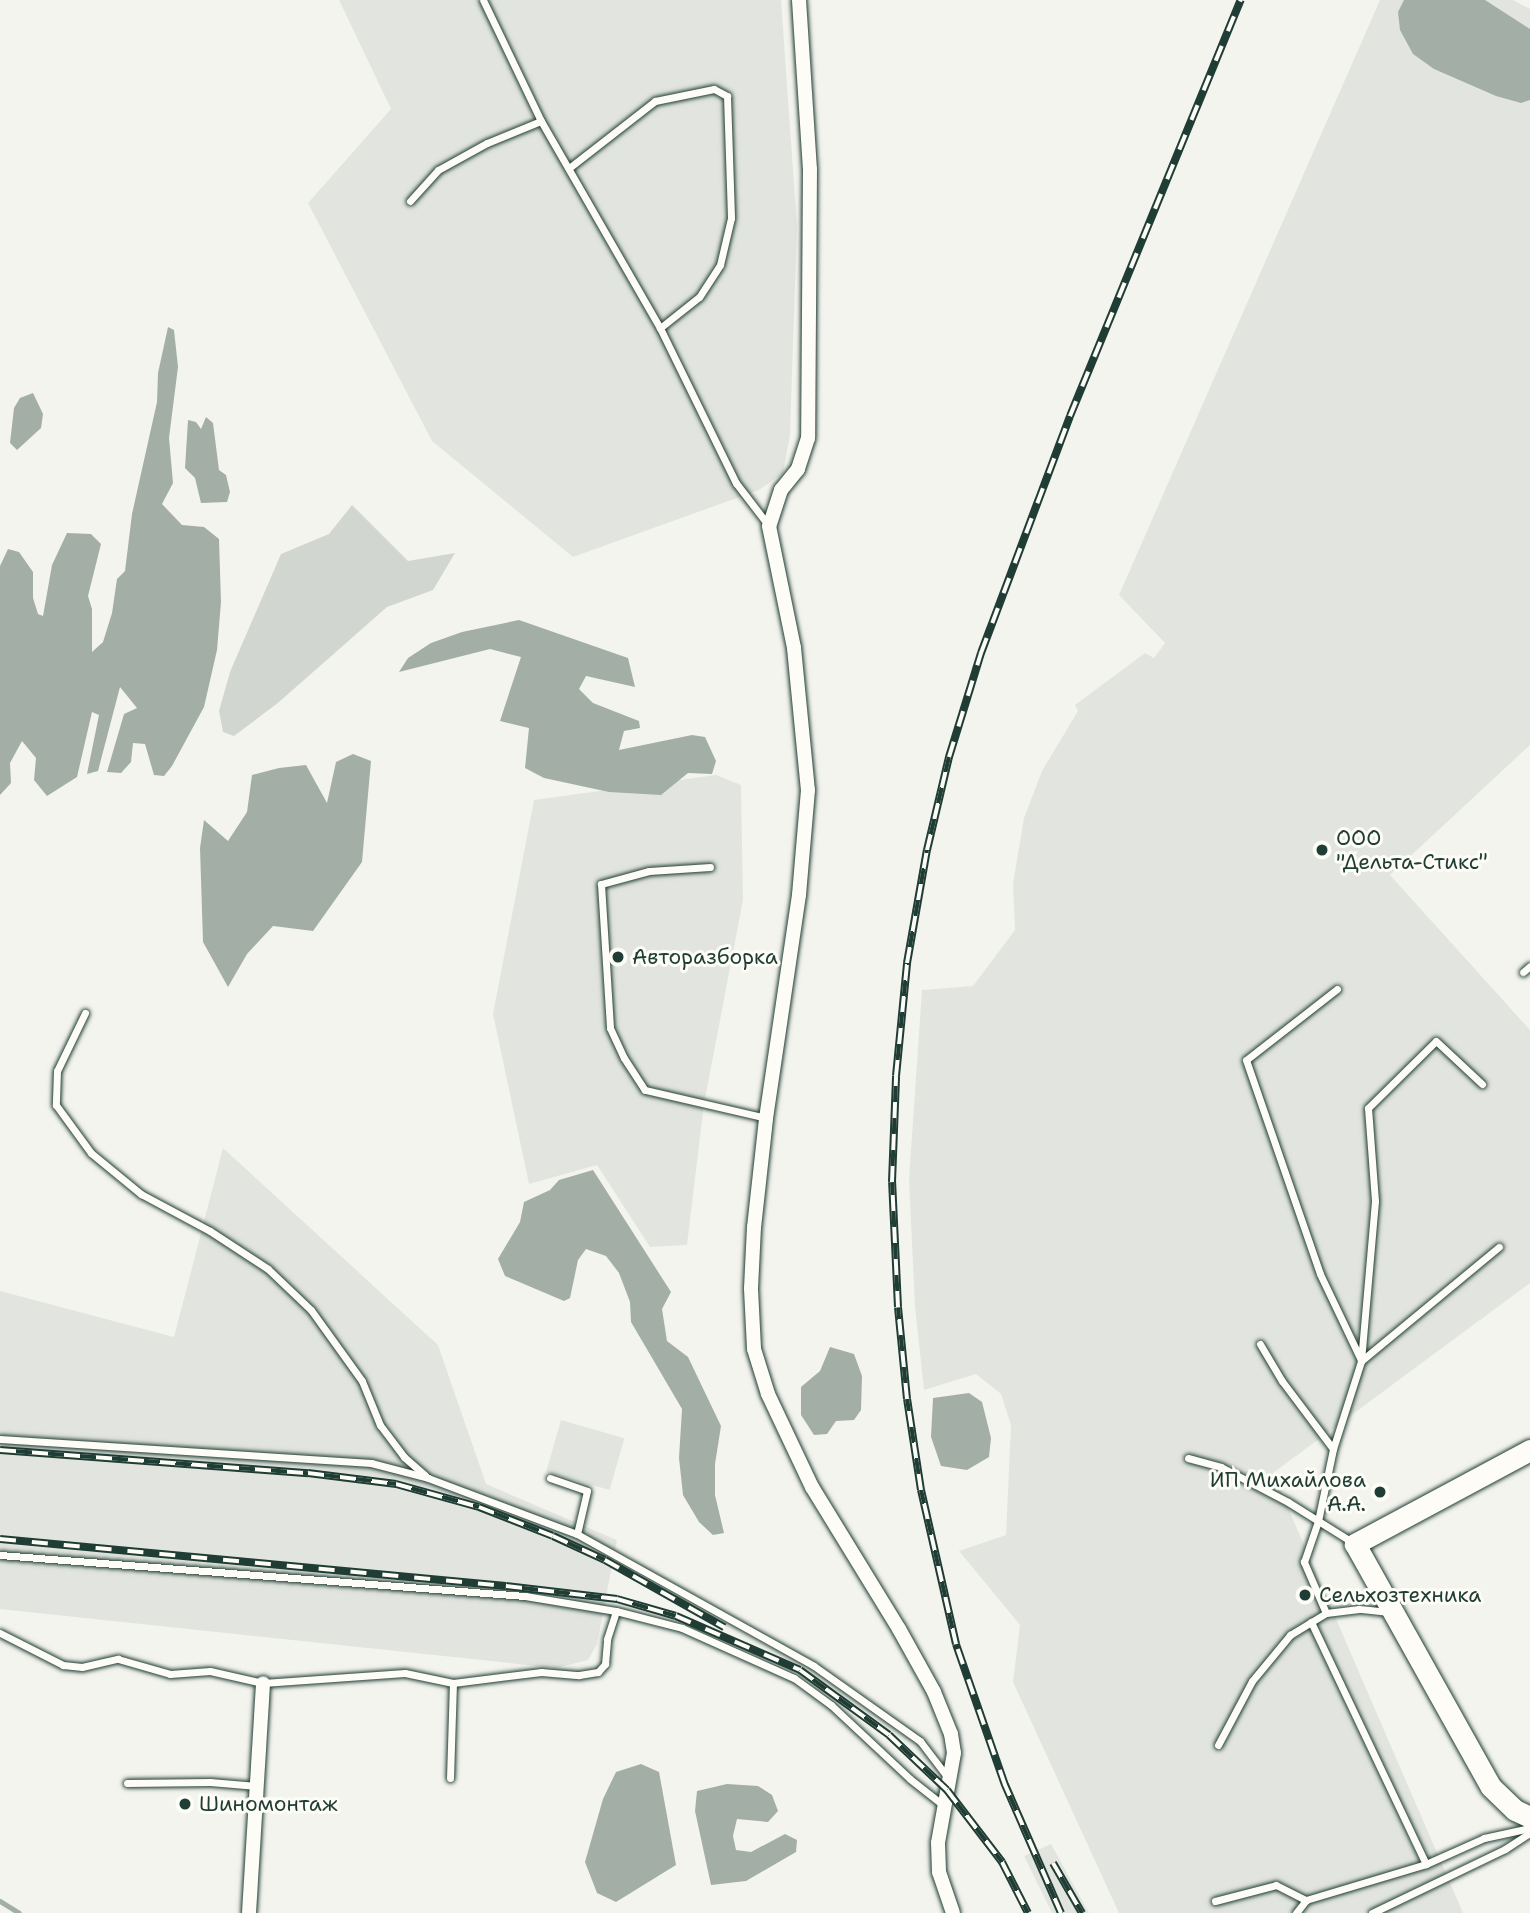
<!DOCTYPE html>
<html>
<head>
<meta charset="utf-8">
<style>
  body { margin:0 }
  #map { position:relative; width:1530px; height:1913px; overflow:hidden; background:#f4f4ef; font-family:"Shantell Sans",sans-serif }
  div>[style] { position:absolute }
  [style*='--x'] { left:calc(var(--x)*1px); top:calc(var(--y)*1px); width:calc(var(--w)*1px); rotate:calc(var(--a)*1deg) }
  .built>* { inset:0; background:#e2e5df; transform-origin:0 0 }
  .green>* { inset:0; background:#d1d6d1 }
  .water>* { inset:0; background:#a3aea7 }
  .stream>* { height:5px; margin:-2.5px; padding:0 2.5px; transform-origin:2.5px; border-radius:2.5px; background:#a3aea7 }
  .roads { filter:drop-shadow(0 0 2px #1f3d34) drop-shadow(0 0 2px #1f3d34) }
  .lane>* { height:7px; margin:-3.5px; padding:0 3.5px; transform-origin:3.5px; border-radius:3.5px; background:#fdfcf7 }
  .street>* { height:14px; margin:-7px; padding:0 7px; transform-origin:7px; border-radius:7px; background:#fdfcf7 }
  .secondary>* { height:21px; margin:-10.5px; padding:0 10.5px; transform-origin:10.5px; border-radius:10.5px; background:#fdfcf7 }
  .rail>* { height:8px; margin-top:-4px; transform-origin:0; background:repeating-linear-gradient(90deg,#fdfcf7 0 16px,#1f3d34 0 32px); box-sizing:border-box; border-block:2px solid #1f3d34 }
  .dots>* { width:19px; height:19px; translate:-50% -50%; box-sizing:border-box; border:4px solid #fdfcf7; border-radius:50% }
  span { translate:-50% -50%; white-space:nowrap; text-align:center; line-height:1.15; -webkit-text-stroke:6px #fdfcf7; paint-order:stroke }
  .poi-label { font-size:21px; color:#1f3d34 }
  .left { translate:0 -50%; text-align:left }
  .right { translate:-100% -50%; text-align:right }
</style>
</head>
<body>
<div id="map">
  <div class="built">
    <div style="clip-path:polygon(339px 0,781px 0,797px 226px,790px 435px,783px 473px,759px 490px,573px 557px,432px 441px,308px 203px,391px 109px)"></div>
    <div style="clip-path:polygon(1380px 0,1513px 0,1530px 9px,1530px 745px,1390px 875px,1530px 1030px,1530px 1283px,1273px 1473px,1463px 1913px,1119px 1913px,1013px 1682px,1020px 1625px,959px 1551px,1006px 1535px,1011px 1425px,1001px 1394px,976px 1374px,924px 1390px,915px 1307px,909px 1179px,922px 990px,973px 986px,1015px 930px,1013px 884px,1024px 818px,1042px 771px,1078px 711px,1075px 705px,1145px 653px,1154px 658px,1165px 643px,1119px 595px)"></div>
    <div style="clip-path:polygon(716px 775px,741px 785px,743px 900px,704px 1104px,687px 1245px,650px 1247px,597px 1165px,529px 1184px,493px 1014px,534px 800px)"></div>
    <div style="clip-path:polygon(223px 1148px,438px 1345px,486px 1484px,617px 1540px,597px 1644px,588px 1660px,556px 1668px,0 1609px,0 1291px,174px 1337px)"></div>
    <div style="left:561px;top:1420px;width:66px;height:54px;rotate:16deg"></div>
    <div style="clip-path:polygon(1051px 1844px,1089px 1913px,1052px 1913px,1024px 1856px)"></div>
  </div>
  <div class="green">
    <div style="clip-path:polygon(352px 505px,408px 561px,455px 553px,433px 590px,387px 607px,279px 702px,234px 736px,223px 732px,219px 711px,230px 672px,281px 554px,329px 534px)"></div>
  </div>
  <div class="water">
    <div style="clip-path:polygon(1404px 0,1485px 0,1530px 29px,1530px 100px,1521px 103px,1496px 96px,1434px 69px,1413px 54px,1400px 30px,1398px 12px)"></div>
    <div style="clip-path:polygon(168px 327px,174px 330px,178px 367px,169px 438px,173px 483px,162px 504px,182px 525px,204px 527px,219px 539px,221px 602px,217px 650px,204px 707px,172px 766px,164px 776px,154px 775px,145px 744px,133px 743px,131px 762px,121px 773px,107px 772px,124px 714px,137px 708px,120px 687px,98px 771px,87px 774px,99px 715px,92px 712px,77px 777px,47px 796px,34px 780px,36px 758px,22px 741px,10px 763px,11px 783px,0 795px,0 566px,8px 549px,19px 552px,33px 572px,33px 598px,38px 614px,43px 616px,52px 565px,67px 533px,91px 534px,101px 544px,88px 596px,92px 609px,92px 652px,103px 642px,112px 613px,117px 579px,125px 571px,132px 514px,157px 402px,158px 373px)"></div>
    <div style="clip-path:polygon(33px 393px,43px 414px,41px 428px,17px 450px,10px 443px,14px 408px,20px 398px)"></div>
    <div style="clip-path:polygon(206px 417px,213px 423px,219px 470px,226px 475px,230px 492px,227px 502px,201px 503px,195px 478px,185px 468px,188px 420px,196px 422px,201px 429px)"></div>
    <div style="clip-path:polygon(519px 620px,628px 658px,635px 687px,586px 676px,579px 689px,593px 703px,639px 721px,640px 728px,624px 731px,619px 750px,692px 735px,705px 737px,716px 761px,712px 774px,688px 773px,661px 795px,609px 792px,544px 778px,525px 768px,529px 728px,500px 721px,521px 657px,490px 649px,399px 672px,408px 658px,431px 643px,462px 632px)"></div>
    <div style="clip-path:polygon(353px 754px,371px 761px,362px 862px,313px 931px,273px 926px,247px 954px,228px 987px,203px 942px,200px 848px,204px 820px,228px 841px,247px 812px,252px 775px,279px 768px,306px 765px,327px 803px,336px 762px)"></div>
    <div style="clip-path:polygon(593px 1170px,671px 1292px,662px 1309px,667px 1341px,688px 1357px,721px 1426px,715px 1464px,715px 1495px,724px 1533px,713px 1535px,699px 1522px,683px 1495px,679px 1458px,682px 1409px,631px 1322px,630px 1302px,619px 1273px,606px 1256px,586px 1249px,578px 1260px,570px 1298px,564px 1301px,505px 1276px,498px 1259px,520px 1222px,524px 1202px,550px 1190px,559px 1180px)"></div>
    <div style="clip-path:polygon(830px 1347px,854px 1354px,862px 1376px,861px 1410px,854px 1420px,836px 1421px,827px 1434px,814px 1435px,801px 1415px,801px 1387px,820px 1371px)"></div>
    <div style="clip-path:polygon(969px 1393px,982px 1402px,991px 1438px,989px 1457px,967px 1470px,941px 1466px,931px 1437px,933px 1398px)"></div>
    <div style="clip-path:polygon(641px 1764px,659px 1772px,676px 1865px,616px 1902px,597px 1893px,585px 1862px,603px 1799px,616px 1772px)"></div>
    <div style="clip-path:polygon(727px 1784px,758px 1786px,772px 1795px,778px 1811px,768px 1822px,737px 1819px,733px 1836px,736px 1850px,751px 1852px,785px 1834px,797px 1840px,796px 1852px,746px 1881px,711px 1885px,695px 1811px,697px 1791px)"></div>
  </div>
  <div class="stream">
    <div style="--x:0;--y:1901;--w:22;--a:32"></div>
  </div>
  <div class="roads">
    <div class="lane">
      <div style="--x:483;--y:0;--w:134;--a:64.4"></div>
      <div style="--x:541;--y:121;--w:239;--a:60.1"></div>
      <div style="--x:660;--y:328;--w:173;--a:63.9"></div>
      <div style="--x:736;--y:483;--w:54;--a:52.5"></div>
      <div style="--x:569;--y:168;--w:109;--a:-37.9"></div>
      <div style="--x:655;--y:101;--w:60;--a:-11.5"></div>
      <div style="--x:714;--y:89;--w:15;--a:28"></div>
      <div style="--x:727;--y:96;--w:122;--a:88.1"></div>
      <div style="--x:731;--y:218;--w:48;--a:103.2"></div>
      <div style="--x:720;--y:265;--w:38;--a:123"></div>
      <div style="--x:699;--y:297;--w:50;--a:141.5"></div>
      <div style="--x:410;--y:201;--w:42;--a:-47.9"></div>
      <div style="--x:438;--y:170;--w:56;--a:-28.9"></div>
      <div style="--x:487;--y:143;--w:58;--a:-22.2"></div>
      <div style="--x:710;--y:867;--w:61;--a:176.2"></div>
      <div style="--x:649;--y:871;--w:50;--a:164.8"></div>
      <div style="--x:601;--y:884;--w:144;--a:86.4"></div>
      <div style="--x:610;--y:1028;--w:33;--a:65"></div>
      <div style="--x:624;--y:1058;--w:38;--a:57"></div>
      <div style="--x:645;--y:1090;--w:124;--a:13"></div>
      <div style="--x:1523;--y:972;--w:9;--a:-41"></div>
      <div style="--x:1337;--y:989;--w:115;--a:142"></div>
      <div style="--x:1246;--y:1060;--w:226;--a:70.9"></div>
      <div style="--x:1320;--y:1274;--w:95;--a:64.5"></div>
      <div style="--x:85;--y:1013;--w:64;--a:115.8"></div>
      <div style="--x:57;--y:1071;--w:34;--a:92"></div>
      <div style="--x:56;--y:1105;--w:59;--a:53.9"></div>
      <div style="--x:91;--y:1153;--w:65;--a:39.4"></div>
      <div style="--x:141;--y:1194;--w:78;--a:28.2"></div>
      <div style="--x:210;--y:1231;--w:69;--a:33.2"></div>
      <div style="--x:268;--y:1269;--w:59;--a:43.6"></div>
      <div style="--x:311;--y:1310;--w:87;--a:54.3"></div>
      <div style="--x:362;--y:1381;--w:48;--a:67.8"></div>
      <div style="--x:380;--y:1425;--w:40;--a:53"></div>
      <div style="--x:404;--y:1457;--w:28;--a:41"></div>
      <div style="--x:1260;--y:1344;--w:43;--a:59.3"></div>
      <div style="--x:1282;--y:1381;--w:85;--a:53.1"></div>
      <div style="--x:1361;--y:1361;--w:179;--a:-39.6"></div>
      <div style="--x:0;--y:1439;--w:372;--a:3.7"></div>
      <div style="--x:371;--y:1463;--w:59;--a:14.7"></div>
      <div style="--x:428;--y:1478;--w:159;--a:20.6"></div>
      <div style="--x:577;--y:1534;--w:271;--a:29.1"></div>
      <div style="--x:814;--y:1666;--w:130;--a:35.3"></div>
      <div style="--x:920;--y:1741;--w:48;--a:52.7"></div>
      <div style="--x:1188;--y:1458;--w:34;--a:15"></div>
      <div style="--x:1221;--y:1467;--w:76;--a:27.6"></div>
      <div style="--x:1288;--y:1502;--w:75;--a:32"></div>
      <div style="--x:550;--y:1478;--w:39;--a:19"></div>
      <div style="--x:587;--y:1491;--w:44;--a:103.1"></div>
      <div style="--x:0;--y:1555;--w:527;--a:4.47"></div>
      <div style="--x:525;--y:1596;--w:92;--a:9.4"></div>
      <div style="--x:616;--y:1611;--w:68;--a:14.4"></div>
      <div style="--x:682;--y:1628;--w:123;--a:24.1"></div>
      <div style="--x:794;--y:1678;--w:46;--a:36.1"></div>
      <div style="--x:831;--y:1705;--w:108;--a:43.1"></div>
      <div style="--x:910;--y:1779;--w:42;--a:38.2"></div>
      <div style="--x:1389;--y:1612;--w:30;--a:-174"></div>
      <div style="--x:1359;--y:1609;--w:33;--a:173"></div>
      <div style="--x:1326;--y:1613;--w:56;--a:-113.3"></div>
      <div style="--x:1304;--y:1562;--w:43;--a:-71.1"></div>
      <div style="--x:1318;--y:1521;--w:74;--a:-78.2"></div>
      <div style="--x:1333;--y:1449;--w:92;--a:-72.3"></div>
      <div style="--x:1361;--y:1361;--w:161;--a:-85"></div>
      <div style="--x:1375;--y:1201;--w:93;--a:-94.3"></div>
      <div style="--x:1368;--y:1108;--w:95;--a:-44.6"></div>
      <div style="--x:1436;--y:1041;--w:63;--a:43.1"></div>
      <div style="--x:1311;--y:1622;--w:268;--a:64.6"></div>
      <div style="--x:0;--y:1633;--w:71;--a:26.9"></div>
      <div style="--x:63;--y:1665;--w:19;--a:6"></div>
      <div style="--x:82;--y:1667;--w:37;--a:-13"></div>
      <div style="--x:118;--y:1659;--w:54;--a:16.1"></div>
      <div style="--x:170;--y:1674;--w:40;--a:-4.3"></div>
      <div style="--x:210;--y:1671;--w:54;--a:12.8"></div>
      <div style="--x:263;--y:1683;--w:142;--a:-4"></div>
      <div style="--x:405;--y:1673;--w:49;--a:11.8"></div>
      <div style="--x:453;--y:1683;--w:89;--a:-7.1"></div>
      <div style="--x:541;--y:1672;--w:38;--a:5"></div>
      <div style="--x:579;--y:1675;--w:19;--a:-9"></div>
      <div style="--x:598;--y:1672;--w:11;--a:-49"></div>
      <div style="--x:605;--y:1664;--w:25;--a:-85"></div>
      <div style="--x:607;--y:1639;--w:29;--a:-72"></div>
      <div style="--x:1218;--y:1745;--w:72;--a:-62"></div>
      <div style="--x:1252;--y:1681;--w:60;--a:-50.4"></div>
      <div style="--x:1290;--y:1635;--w:42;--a:-31.4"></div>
      <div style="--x:450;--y:1778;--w:95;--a:-88.2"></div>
      <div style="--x:127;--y:1783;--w:83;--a:-0.7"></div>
      <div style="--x:210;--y:1782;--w:47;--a:4.9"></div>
      <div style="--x:1215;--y:1901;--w:63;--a:-14.7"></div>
      <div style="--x:1276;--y:1885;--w:34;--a:27"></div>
      <div style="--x:1296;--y:1913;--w:16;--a:-52"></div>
      <div style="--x:1306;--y:1900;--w:125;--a:-16.7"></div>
      <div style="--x:1426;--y:1864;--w:64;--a:-24.1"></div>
      <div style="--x:1484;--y:1838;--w:47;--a:-12.3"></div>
      <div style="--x:1372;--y:1913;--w:148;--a:-25.7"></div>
      <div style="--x:1505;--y:1849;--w:30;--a:-33"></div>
    </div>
    <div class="street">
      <div style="--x:799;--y:0;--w:169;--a:86.3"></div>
      <div style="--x:810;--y:169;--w:269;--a:90.4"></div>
      <div style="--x:808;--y:438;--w:33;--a:108"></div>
      <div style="--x:798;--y:469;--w:27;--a:129"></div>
      <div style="--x:781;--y:490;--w:38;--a:108"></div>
      <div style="--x:769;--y:526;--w:125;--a:78.4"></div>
      <div style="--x:794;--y:648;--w:143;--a:84.4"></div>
      <div style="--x:808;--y:790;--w:105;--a:94.9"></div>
      <div style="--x:799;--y:895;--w:226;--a:98.4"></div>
      <div style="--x:766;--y:1119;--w:109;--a:96.3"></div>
      <div style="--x:754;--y:1227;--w:62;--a:92.8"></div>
      <div style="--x:751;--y:1289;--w:60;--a:87.1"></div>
      <div style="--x:754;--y:1349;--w:47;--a:72.7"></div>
      <div style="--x:768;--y:1394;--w:103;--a:64.7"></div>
      <div style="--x:812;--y:1487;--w:167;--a:58.5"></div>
      <div style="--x:899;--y:1629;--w:72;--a:60.9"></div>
      <div style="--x:934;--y:1692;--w:45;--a:68"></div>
      <div style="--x:951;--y:1734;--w:19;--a:81"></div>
      <div style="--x:954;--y:1753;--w:91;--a:100.1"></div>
      <div style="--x:938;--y:1843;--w:29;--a:88"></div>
      <div style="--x:939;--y:1872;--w:43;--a:71.1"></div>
      <div style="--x:249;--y:1913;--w:230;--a:-86.5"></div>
    </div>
    <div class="secondary">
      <div style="--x:1530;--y:1450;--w:199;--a:151.8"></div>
      <div style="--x:1355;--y:1544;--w:278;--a:60.8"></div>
      <div style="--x:1491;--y:1787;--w:33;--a:44"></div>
      <div style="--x:1515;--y:1810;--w:17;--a:25"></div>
    </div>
  </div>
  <div class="rail">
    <div style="--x:0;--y:1450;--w:309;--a:4.3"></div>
    <div style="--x:308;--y:1473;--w:89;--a:7.1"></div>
    <div style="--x:396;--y:1484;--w:86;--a:15.5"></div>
    <div style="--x:479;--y:1507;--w:79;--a:21.4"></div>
    <div style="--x:553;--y:1536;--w:57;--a:24.8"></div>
    <div style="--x:605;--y:1560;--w:137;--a:29.4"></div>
    <div style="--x:0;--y:1539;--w:508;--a:5.31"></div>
    <div style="--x:506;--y:1586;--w:112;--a:6.7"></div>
    <div style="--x:617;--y:1599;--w:61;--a:16.1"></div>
    <div style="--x:676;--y:1616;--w:135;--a:23.5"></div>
    <div style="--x:800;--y:1670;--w:110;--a:36.1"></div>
    <div style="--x:889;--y:1735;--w:80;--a:43.5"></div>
    <div style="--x:947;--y:1790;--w:91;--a:52.6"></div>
    <div style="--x:1002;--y:1862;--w:57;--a:63"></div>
    <div style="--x:1053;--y:1863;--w:58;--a:59.9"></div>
    <div style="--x:1061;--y:1913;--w:140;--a:-113.6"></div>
    <div style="--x:1005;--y:1785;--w:149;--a:-109.2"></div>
    <div style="--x:956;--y:1644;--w:158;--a:-102.8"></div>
    <div style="--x:921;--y:1490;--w:92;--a:-98.7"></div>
    <div style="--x:907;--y:1399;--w:92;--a:-95.6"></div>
    <div style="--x:898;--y:1307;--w:125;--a:-92.7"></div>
    <div style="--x:892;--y:1182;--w:106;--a:-87.8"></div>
    <div style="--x:896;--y:1076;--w:114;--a:-84.4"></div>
    <div style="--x:907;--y:963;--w:115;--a:-80"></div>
    <div style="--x:927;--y:850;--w:96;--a:-76.7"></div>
    <div style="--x:949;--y:757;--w:109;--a:-72.9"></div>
    <div style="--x:981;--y:653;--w:253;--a:-69.4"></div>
    <div style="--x:1070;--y:416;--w:450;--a:-67.7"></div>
  </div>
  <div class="dots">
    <div style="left:1322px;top:850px;background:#1f3d34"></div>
    <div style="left:618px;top:957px;background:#1f3d34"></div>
    <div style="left:1380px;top:1492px;background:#1f3d34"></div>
    <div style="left:1305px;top:1595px;background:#1f3d34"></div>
    <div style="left:185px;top:1804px;background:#1f3d34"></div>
  </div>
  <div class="poi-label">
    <span class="left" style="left:1336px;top:850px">ООО<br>"Дельта-Стикс"</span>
    <span class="left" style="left:632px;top:957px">Авторазборка</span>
    <span class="right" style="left:1366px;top:1492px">ИП Михайлова<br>А.А.</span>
    <span class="left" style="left:1319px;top:1595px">Сельхозтехника</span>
    <span class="left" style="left:199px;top:1804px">Шиномонтаж</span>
  </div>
</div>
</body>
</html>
